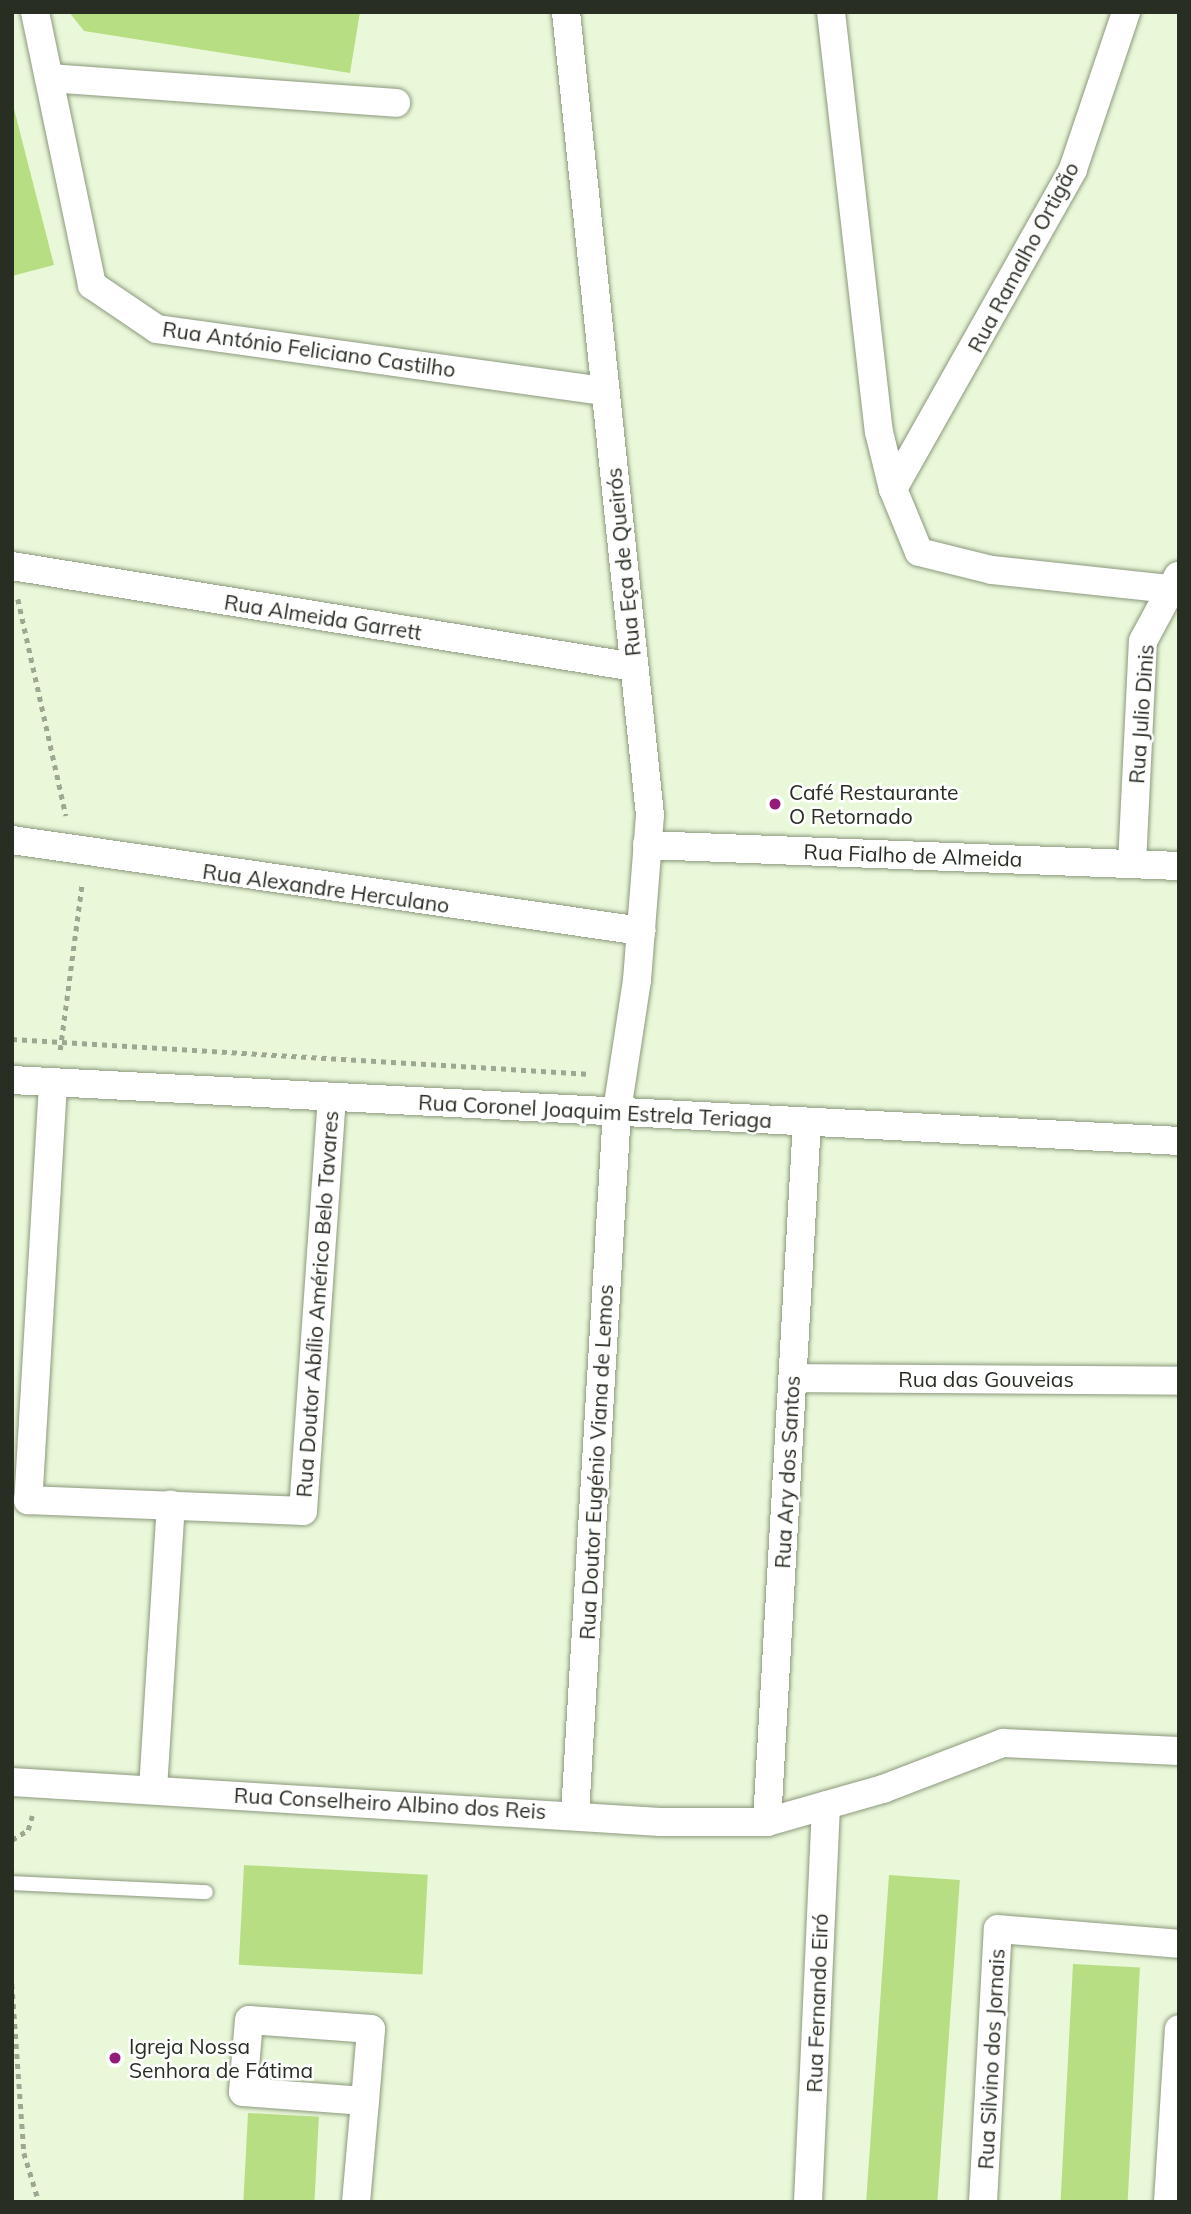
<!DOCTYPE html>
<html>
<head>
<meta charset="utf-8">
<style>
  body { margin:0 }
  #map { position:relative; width:1191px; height:2214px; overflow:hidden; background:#eaf8da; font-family:Mulish,sans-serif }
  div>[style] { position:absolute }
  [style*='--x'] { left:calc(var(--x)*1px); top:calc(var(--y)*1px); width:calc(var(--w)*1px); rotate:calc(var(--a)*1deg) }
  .building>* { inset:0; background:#b8de83; transform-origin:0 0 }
  .path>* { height:4.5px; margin-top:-2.25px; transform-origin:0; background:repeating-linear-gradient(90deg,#9da791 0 5px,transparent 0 10px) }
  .roads { filter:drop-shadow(0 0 2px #8b987c) drop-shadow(0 0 2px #8b987c) }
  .lane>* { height:14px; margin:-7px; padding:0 7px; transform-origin:7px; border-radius:7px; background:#fff }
  .street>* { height:28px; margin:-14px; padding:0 14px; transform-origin:14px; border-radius:14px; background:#fff }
  .dots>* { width:19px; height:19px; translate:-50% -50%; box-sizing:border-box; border:4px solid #fff; border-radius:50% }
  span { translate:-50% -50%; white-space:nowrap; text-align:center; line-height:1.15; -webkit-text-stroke:5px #fff; paint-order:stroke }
  .street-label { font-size:21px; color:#292e23 }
  .poi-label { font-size:21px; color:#292e23 }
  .left { translate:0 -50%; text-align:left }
  .frame { position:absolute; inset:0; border:14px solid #292e23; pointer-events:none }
</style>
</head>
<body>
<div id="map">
  <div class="building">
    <div style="clip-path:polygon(69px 12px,360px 12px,350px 73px,84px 31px)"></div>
    <div style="clip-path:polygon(12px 101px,54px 265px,12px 276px)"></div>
    <div style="left:244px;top:1865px;width:184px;height:100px;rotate:3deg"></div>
    <div style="left:889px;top:1875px;width:71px;height:328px;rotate:4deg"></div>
    <div style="left:1073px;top:1964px;width:67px;height:238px;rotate:3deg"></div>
    <div style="left:248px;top:2113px;width:71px;height:89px;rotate:3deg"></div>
  </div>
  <div class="path">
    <div style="--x:18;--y:599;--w:222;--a:77.5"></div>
    <div style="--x:12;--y:1039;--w:580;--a:3.46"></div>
    <div style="--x:60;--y:1050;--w:169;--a:-82.5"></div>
    <div style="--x:12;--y:1840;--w:19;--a:-32"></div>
    <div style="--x:28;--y:1830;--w:15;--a:-74"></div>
    <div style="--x:12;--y:1984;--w:169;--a:85.9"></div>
    <div style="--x:24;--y:2153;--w:51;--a:73"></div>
  </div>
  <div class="roads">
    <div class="lane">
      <div style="--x:12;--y:1883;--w:194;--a:2.7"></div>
    </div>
    <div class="street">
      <div style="--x:35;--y:12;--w:279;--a:78.2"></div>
      <div style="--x:92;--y:285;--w:78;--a:34.1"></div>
      <div style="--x:157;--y:329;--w:452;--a:7.9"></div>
      <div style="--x:566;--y:12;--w:807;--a:84.03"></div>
      <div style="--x:650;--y:815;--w:166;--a:94.5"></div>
      <div style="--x:637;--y:980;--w:133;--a:98.7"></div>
      <div style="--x:617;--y:1111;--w:703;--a:93.42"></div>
      <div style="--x:831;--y:12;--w:423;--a:83.5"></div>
      <div style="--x:879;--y:432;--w:59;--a:76.2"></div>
      <div style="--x:893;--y:489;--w:367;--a:-60.6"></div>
      <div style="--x:1073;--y:169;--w:166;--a:-71.3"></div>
      <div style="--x:49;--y:78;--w:348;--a:4.1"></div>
      <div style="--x:893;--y:489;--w:68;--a:67.6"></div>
      <div style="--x:919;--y:552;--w:75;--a:13.9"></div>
      <div style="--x:992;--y:570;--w:180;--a:6.1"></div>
      <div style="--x:12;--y:566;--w:630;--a:9.22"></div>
      <div style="--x:12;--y:840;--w:636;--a:8.23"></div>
      <div style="--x:647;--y:845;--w:532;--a:2.26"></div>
      <div style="--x:1132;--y:864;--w:223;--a:-87.2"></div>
      <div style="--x:1143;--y:641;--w:74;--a:-61.7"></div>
      <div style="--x:12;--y:1080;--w:1169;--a:2.99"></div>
      <div style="--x:53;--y:1084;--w:417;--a:93.4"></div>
      <div style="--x:28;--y:1500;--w:275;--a:2.3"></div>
      <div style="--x:303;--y:1511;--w:415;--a:-86"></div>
      <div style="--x:793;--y:1378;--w:386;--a:0.4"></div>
      <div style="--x:12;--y:1782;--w:649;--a:3.53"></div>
      <div style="--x:660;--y:1822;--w:107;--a:0"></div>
      <div style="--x:767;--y:1822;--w:121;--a:-15.9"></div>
      <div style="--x:883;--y:1789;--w:129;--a:-21"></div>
      <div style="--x:1003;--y:1743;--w:176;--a:2.6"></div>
      <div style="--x:153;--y:1789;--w:285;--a:-86.4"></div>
      <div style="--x:767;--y:1822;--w:701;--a:-86.73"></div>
      <div style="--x:356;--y:2202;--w:101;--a:-84.9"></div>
      <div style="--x:365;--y:2101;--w:72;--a:-85.2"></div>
      <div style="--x:371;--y:2029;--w:122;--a:-175.8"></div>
      <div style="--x:249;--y:2020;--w:72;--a:94.8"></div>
      <div style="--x:243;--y:2092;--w:122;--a:4.2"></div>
      <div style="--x:808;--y:2202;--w:397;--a:-87.4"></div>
      <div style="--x:983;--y:2202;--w:273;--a:-86.9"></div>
      <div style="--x:998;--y:1929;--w:182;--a:4.7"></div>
      <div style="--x:1168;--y:2202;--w:173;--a:-86.4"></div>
    </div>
  </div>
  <div class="dots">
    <div style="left:775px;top:804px;background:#941b77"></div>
    <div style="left:115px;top:2058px;background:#941b77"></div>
  </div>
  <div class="street-label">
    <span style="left:1023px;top:257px;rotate:-62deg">Rua Ramalho Ortigão</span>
    <span style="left:309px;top:349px;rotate:8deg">Rua António Feliciano Castilho</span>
    <span style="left:623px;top:562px;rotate:-96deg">Rua Eça de Queirós</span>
    <span style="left:323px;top:617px;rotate:9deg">Rua Almeida Garrett</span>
    <span style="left:1141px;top:714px;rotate:-86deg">Rua Julio Dinis</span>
    <span style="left:913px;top:855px;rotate:2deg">Rua Fialho de Almeida</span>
    <span style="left:326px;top:888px;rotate:8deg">Rua Alexandre Herculano</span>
    <span style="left:595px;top:1111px;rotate:3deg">Rua Coronel Joaquim Estrela Teriaga</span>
    <span style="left:317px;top:1304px;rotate:-86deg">Rua Doutor Abílio Américo Belo Tavares</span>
    <span style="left:986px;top:1379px">Rua das Gouveias</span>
    <span style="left:596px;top:1462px;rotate:-87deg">Rua Doutor Eugénio Viana de Lemos</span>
    <span style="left:787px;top:1472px;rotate:-87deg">Rua Ary dos Santos</span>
    <span style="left:390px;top:1803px;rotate:3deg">Rua Conselheiro Albino dos Reis</span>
    <span style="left:817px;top:2003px;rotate:-88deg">Rua Fernando Eiró</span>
    <span style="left:991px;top:2059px;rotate:-87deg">Rua Silvino dos Jornais</span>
  </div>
  <div class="poi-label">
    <span class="left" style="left:789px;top:804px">Café Restaurante<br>O Retornado</span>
    <span class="left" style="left:129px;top:2058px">Igreja Nossa<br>Senhora de Fátima</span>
  </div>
  <div class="frame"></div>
</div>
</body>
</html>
